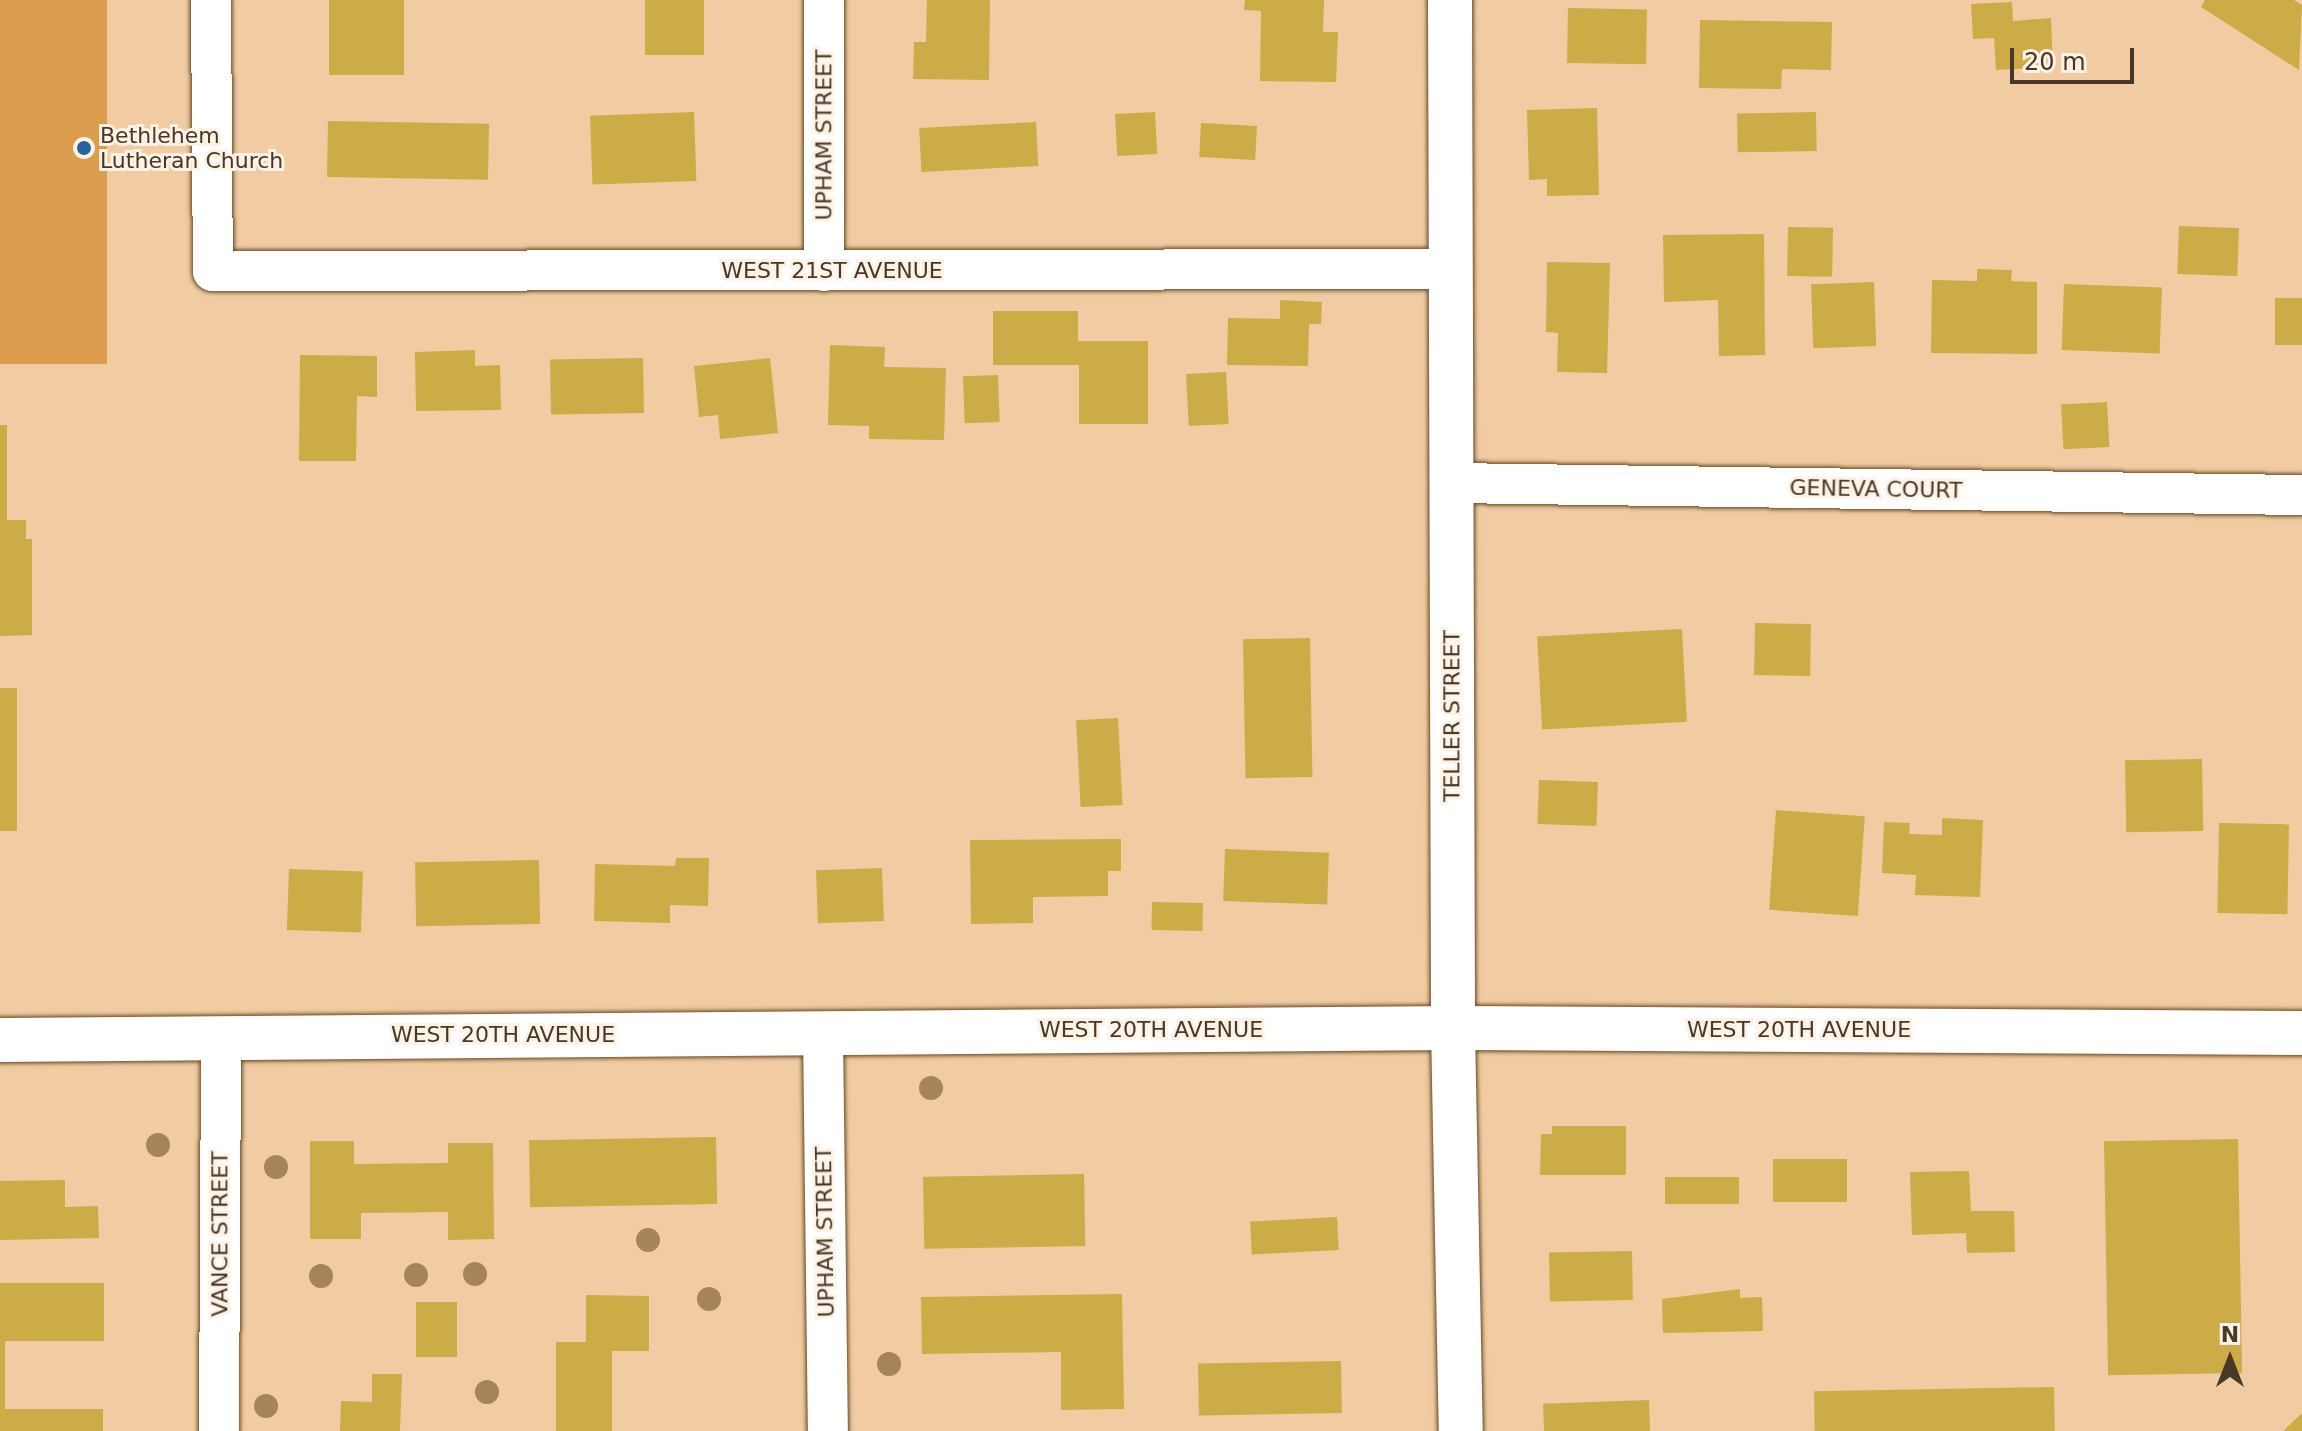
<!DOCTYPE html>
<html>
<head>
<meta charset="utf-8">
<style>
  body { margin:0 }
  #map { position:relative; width:2302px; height:1431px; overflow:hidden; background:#f1cca2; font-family:"DejaVu Sans",sans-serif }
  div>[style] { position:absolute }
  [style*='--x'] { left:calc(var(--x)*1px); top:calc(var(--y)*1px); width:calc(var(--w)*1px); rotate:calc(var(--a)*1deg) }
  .green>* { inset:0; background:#dc9d4e; transform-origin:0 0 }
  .building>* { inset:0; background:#cdab46; transform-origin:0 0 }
  .roads { filter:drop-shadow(0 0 2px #674821) drop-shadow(0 0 2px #674821) }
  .street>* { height:40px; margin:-20px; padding:0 20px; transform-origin:20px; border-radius:20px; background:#fff }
  .secondary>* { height:44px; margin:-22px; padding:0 22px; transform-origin:22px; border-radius:22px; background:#fff }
  .trees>* { width:24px; height:24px; margin:-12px; border-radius:50%; background:#a68358 }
  .dots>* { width:22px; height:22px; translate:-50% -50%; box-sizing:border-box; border:4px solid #fdf2e5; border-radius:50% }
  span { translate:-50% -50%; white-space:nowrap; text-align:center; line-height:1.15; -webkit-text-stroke:6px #fdf2e5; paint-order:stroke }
  .poi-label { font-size:22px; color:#473928 }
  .left { translate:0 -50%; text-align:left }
  .street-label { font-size:22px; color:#473928 }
  .north { position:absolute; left:2190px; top:1319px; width:80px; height:80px; -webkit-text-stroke:6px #fdf2e5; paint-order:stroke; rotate:0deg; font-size:22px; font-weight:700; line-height:32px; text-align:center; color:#473928 }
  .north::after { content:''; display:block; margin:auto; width:28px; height:36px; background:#473928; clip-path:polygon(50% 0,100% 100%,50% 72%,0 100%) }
  .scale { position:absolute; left:2010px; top:48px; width:124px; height:36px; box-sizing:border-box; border:4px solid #473928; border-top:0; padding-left:10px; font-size:24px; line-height:28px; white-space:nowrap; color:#473928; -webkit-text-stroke:6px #fdf2e5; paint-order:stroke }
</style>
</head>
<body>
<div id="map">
  <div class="green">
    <div style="left:0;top:0;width:107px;height:364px"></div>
  </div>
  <div class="building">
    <div style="left:329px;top:0;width:75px;height:75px"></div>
    <div style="left:645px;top:0;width:59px;height:55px"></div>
    <div style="clip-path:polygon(927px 0,990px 0,989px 80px,913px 79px,914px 42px,926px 42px)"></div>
    <div style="clip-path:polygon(1245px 0,1324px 0,1323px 32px,1338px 32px,1336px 82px,1260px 81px,1261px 11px,1244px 10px)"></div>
    <div style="clip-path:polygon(2205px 0,2294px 0,2302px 5px,2299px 70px,2201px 7px)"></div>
    <div style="clip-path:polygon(2012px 2px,2013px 21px,2051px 18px,2053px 67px,1996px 70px,1994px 38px,1973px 39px,1971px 4px)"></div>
    <div style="left:1568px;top:8px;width:79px;height:55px;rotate:1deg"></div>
    <div style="clip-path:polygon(1700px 20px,1832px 22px,1831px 70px,1782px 69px,1781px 89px,1699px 88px)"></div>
    <div style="clip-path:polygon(1597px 108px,1599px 195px,1547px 196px,1547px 179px,1529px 180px,1527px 110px)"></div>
    <div style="left:694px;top:112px;width:69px;height:104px;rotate:88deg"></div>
    <div style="left:1155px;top:112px;width:42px;height:40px;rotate:87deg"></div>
    <div style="left:1816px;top:112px;width:39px;height:79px;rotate:89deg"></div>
    <div style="left:328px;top:121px;width:161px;height:56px;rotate:1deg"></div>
    <div style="left:1036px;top:122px;width:44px;height:117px;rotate:87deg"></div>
    <div style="left:1201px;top:123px;width:56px;height:34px;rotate:3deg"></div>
    <div style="left:2179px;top:226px;width:60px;height:48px;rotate:2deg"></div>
    <div style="left:1788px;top:227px;width:45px;height:49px;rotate:1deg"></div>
    <div style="clip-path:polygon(1764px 234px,1765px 355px,1719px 356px,1718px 300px,1664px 302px,1663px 235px)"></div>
    <div style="clip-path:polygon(1547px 262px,1610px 263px,1607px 373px,1557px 372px,1558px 333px,1546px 332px)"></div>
    <div style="clip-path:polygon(1977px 269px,2012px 270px,2011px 281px,2037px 282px,2037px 354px,1931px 353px,1932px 280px,1977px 281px)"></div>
    <div style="left:1874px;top:282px;width:64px;height:63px;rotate:88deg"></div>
    <div style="left:2064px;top:284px;width:98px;height:66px;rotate:2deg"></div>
    <div style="left:2302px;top:298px;width:47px;height:27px;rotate:90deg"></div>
    <div style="clip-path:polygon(1280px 300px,1322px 302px,1321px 324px,1309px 324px,1308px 366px,1227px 365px,1228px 318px,1280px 319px)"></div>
    <div style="clip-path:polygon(993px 311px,1078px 311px,1078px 341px,1148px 341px,1148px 424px,1079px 424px,1079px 365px,993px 365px)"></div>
    <div style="clip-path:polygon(830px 345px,885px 347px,884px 367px,946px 368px,944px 440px,869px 439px,869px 426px,828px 425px)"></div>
    <div style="clip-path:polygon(475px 350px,475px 366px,500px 365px,501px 410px,416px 411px,415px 352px)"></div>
    <div style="clip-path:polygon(300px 355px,377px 356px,377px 397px,357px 396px,356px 461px,299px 461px)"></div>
    <div style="left:643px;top:358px;width:55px;height:93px;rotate:89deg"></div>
    <div style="clip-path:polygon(770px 358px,778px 433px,720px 439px,718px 415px,699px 417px,694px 366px)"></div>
    <div style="left:1226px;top:372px;width:52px;height:40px;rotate:87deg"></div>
    <div style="left:998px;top:375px;width:47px;height:35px;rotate:88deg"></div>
    <div style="left:2107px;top:402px;width:45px;height:46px;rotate:87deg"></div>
    <div style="clip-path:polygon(0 425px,7px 425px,7px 520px,26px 520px,26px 539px,32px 539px,32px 635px,0 636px)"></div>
    <div style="left:1755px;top:623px;width:56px;height:52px;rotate:1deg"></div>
    <div style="left:1682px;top:629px;width:93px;height:145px;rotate:87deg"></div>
    <div style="left:1310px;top:638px;width:139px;height:67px;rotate:89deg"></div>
    <div style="left:0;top:688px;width:17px;height:143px"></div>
    <div style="left:1118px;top:718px;width:87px;height:42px;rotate:87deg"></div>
    <div style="left:2202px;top:759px;width:72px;height:77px;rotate:89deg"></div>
    <div style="left:1539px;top:780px;width:59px;height:44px;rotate:2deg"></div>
    <div style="left:1776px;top:810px;width:89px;height:100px;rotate:4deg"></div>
    <div style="clip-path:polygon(1942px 818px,1983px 820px,1980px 897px,1915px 895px,1916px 875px,1882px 873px,1884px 822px,1910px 823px,1909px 834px,1942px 835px)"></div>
    <div style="left:2219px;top:823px;width:70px;height:90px;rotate:1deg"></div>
    <div style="clip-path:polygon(1121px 839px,1121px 871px,1108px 871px,1108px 896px,1033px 897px,1033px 923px,971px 924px,970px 840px)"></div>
    <div style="left:1225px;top:849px;width:104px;height:52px;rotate:2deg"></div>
    <div style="clip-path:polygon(676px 858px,709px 858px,708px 906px,670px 905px,670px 923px,594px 921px,595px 864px,675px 866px)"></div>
    <div style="left:539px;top:860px;width:64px;height:124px;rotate:89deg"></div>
    <div style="left:882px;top:868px;width:53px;height:66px;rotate:88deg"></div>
    <div style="left:289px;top:869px;width:74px;height:61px;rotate:2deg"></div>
    <div style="left:1152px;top:902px;width:51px;height:28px;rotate:1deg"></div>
    <div style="clip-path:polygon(1552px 1126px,1626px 1126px,1626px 1175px,1540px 1175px,1541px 1134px,1552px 1134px)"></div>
    <div style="left:716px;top:1137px;width:67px;height:187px;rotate:89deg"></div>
    <div style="left:2238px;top:1139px;width:234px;height:134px;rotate:89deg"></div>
    <div style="clip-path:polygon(310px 1141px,354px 1141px,354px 1164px,448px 1163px,448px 1143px,493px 1143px,494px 1239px,448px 1240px,448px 1212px,361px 1213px,361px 1239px,310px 1239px)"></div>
    <div style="left:1847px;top:1159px;width:43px;height:74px;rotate:90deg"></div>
    <div style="clip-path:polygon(1969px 1171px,1971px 1211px,2014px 1211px,2015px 1252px,1967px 1253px,1966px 1233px,1912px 1235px,1910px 1172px)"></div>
    <div style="left:1084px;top:1174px;width:72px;height:161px;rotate:89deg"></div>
    <div style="left:1665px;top:1177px;width:74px;height:27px"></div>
    <div style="clip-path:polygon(65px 1180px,65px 1207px,98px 1206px,99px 1238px,0 1240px,0 1181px)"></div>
    <div style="left:1337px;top:1217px;width:33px;height:87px;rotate:87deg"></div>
    <div style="left:1632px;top:1251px;width:49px;height:83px;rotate:89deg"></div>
    <div style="clip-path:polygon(0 1283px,104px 1283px,104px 1341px,5px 1341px,5px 1409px,103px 1409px,103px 1431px,0 1431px)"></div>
    <div style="clip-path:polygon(1740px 1289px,1740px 1298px,1762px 1297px,1763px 1331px,1663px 1333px,1662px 1299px)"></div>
    <div style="clip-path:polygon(1122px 1294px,1124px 1409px,1061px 1410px,1061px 1352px,922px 1354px,921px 1297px)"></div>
    <div style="clip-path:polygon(586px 1295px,649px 1296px,649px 1351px,612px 1351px,612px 1431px,556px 1431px,556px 1342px,586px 1342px)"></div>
    <div style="left:416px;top:1302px;width:41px;height:55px"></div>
    <div style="left:1341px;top:1361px;width:52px;height:143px;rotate:89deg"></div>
    <div style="clip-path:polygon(372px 1374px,402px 1374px,400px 1431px,340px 1431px,341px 1401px,372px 1402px)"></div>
    <div style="left:2054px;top:1387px;width:44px;height:240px;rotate:89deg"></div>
    <div style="left:1649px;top:1400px;width:31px;height:106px;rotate:88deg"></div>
    <div style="clip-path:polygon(2302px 1413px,2302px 1431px,2283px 1431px)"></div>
  </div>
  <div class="roads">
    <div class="street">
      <div style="--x:211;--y:0;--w:271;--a:89.6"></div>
      <div style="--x:213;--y:271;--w:1237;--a:-0.09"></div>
      <div style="--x:824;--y:0;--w:271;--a:90"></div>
      <div style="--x:1451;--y:483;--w:851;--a:0.81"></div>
      <div style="--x:823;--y:1032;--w:399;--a:89.3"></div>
      <div style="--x:219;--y:1431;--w:394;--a:-89.7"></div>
    </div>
    <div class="secondary">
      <div style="--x:1450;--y:0;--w:1028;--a:89.83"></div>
      <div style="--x:1453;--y:1028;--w:403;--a:88.9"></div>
      <div style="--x:0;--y:1040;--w:1453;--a:-0.47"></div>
      <div style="--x:1453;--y:1028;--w:849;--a:0.34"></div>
    </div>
  </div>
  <div class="trees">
    <div style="left:931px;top:1088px"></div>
    <div style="left:158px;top:1145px"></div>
    <div style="left:276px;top:1167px"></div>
    <div style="left:648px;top:1240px"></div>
    <div style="left:475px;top:1274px"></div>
    <div style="left:416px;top:1275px"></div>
    <div style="left:321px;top:1276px"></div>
    <div style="left:709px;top:1299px"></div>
    <div style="left:889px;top:1364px"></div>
    <div style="left:487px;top:1392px"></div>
    <div style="left:266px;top:1406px"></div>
  </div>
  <div class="dots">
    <div style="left:84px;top:148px;background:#29639b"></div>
  </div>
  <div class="poi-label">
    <span class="left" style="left:100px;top:148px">Bethlehem<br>Lutheran Church</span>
  </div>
  <div class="street-label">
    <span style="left:824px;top:135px;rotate:-90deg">UPHAM STREET</span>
    <span style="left:832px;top:271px">WEST 21ST AVENUE</span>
    <span style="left:1876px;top:489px;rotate:1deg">GENEVA COURT</span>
    <span style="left:1452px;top:716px;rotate:-90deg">TELLER STREET</span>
    <span style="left:1151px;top:1030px">WEST 20TH AVENUE</span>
    <span style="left:1799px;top:1030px">WEST 20TH AVENUE</span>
    <span style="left:503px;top:1035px">WEST 20TH AVENUE</span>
    <span style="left:825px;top:1232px;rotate:-91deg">UPHAM STREET</span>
    <span style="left:220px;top:1234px;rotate:-90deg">VANCE STREET</span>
  </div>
  <div class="north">N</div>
  <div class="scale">20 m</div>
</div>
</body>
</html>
